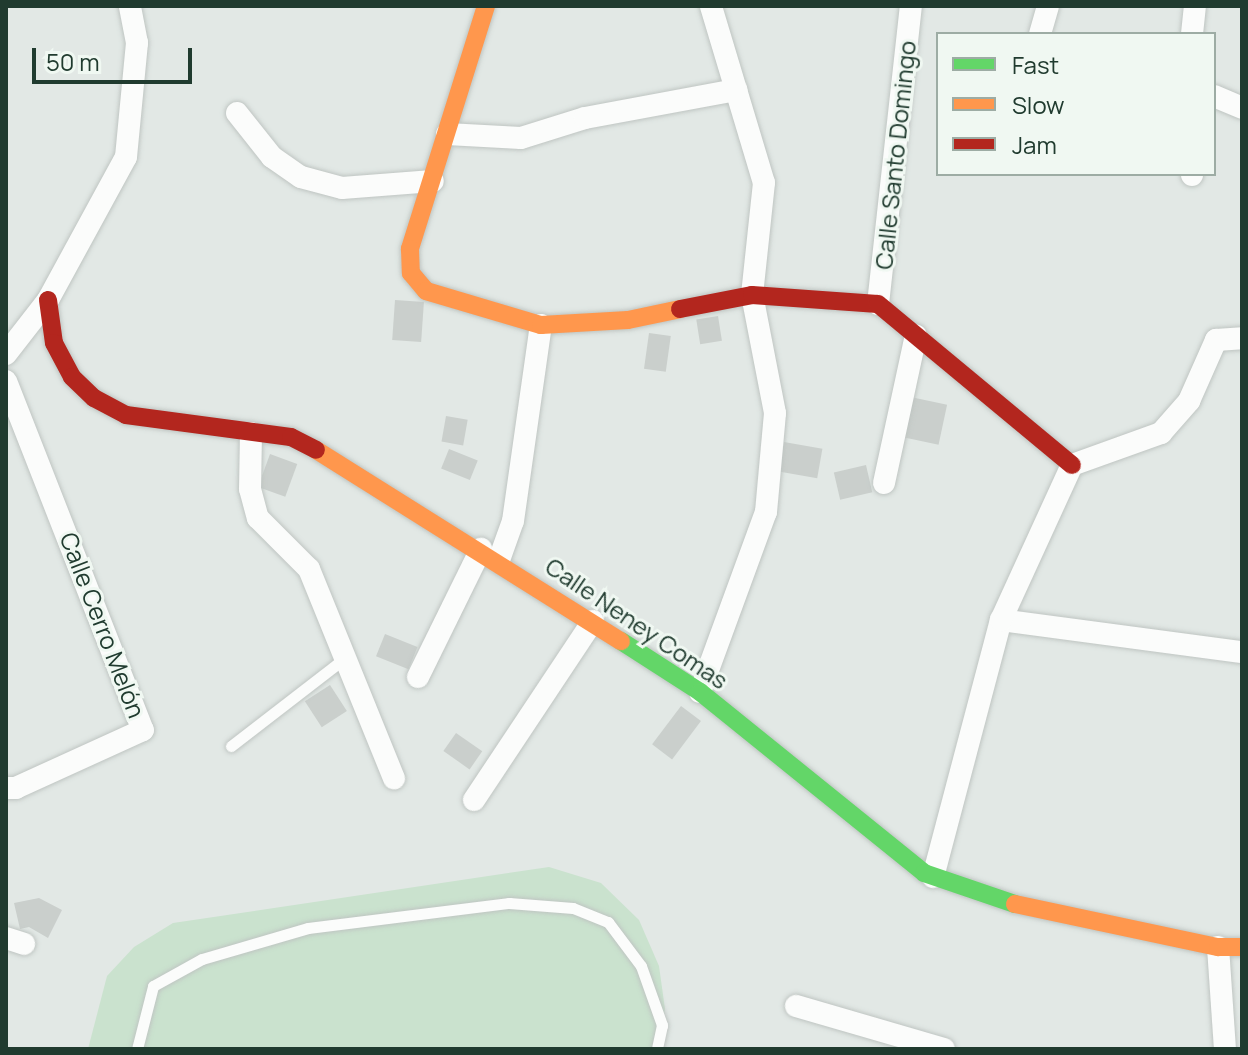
<!DOCTYPE html>
<html>
<head>
<meta charset="utf-8">
<style>
  body { margin:0 }
  #map { position:relative; width:1248px; height:1055px; overflow:hidden; background:#e2e8e5; font-family:Manrope,sans-serif }
  div>[style] { position:absolute }
  [style*='--x'] { left:calc(var(--x)*1px); top:calc(var(--y)*1px); width:calc(var(--w)*1px); rotate:calc(var(--a)*1deg) }
  .green>* { inset:0; background:#cae2ce }
  .building>* { inset:0; background:#cacfcc; transform-origin:0 0 }
  .roads { filter:drop-shadow(0 0 2px #bfc5c2) drop-shadow(0 0 2px #bfc5c2) }
  .lane>* { height:11px; margin:-5.5px; padding:0 5.5px; transform-origin:5.5px; border-radius:5.5px; background:#fbfcfb }
  .street>* { height:22px; margin:-11px; padding:0 11px; transform-origin:11px; border-radius:11px; background:#fbfcfb }
  .fast>* { height:18px; margin:-9px; padding:0 9px; transform-origin:9px; border-radius:9px; background:#63d668 }
  .slow>* { height:18px; margin:-9px; padding:0 9px; transform-origin:9px; border-radius:9px; background:#ff974d }
  .jam>* { height:18px; margin:-9px; padding:0 9px; transform-origin:9px; border-radius:9px; background:#b3261e }
  span { translate:-50% -50%; white-space:nowrap; text-align:center; line-height:1.15; -webkit-text-stroke:6px #f0f8f2; paint-order:stroke }
  .street-label { font-size:24px; color:#203b2f }
  .frame { position:absolute; inset:0; border:8px solid #203b2f; pointer-events:none }
  .legend { position:absolute; left:936px; top:32px; width:280px; height:144px; box-sizing:border-box; background:#f0f8f2; border:2px solid #9daca4; margin:0; padding:10px 14px; list-style:none; font-size:24px; color:#203b2f }
  .legend li { display:flex; align-items:center; gap:16px; height:40px }
  .legend b { width:40px; border:2px solid #9daca4 }
  .scale { position:absolute; left:32px; top:48px; width:160px; height:36px; box-sizing:border-box; border:4px solid #203b2f; border-top:0; padding-left:10px; font-size:24px; line-height:28px; white-space:nowrap; color:#203b2f; -webkit-text-stroke:6px #f0f8f2; paint-order:stroke }
</style>
</head>
<body>
<div id="map">
  <div class="green">
    <div style="clip-path:polygon(549px 867px,601px 883px,639px 920px,659px 966px,665px 1009px,658px 1049px,88px 1049px,107px 976px,134px 947px,173px 923px)"></div>
  </div>
  <div class="building">
    <div style="left:395px;top:300px;width:29px;height:40px;rotate:4deg"></div>
    <div style="left:718px;top:316px;width:25px;height:22px;rotate:81deg"></div>
    <div style="left:649px;top:333px;width:22px;height:36px;rotate:8deg"></div>
    <div style="left:906px;top:396px;width:42px;height:41px;rotate:12deg"></div>
    <div style="left:446px;top:416px;width:22px;height:26px;rotate:10deg"></div>
    <div style="left:784px;top:442px;width:39px;height:30px;rotate:10deg"></div>
    <div style="left:449px;top:449px;width:31px;height:21px;rotate:22deg"></div>
    <div style="left:270px;top:454px;width:29px;height:35px;rotate:20deg"></div>
    <div style="left:866px;top:465px;width:28px;height:33px;rotate:77deg"></div>
    <div style="left:385px;top:634px;width:35px;height:24px;rotate:22deg"></div>
    <div style="left:330px;top:685px;width:31px;height:30px;rotate:57deg"></div>
    <div style="left:681px;top:706px;width:25px;height:48px;rotate:37deg"></div>
    <div style="left:456px;top:733px;width:32px;height:22px;rotate:35deg"></div>
    <div style="clip-path:polygon(39px 898px,62px 910px,48px 938px,29px 927px,20px 929px,14px 903px)"></div>
  </div>
  <div class="roads">
    <div class="lane">
      <div style="--x:231;--y:746;--w:144;--a:-37.7"></div>
      <div style="--x:137;--y:1049;--w:65;--a:-75.7"></div>
      <div style="--x:153;--y:986;--w:56;--a:-28.9"></div>
      <div style="--x:202;--y:959;--w:110;--a:-16.3"></div>
      <div style="--x:308;--y:928;--w:203;--a:-7.1"></div>
      <div style="--x:509;--y:903;--w:64;--a:4.5"></div>
      <div style="--x:573;--y:908;--w:38;--a:22"></div>
      <div style="--x:608;--y:922;--w:55;--a:53.1"></div>
      <div style="--x:641;--y:966;--w:63;--a:70.4"></div>
      <div style="--x:662;--y:1025;--w:25;--a:102"></div>
    </div>
    <div class="street">
      <div style="--x:1040;--y:34;--w:29;--a:-74"></div>
      <div style="--x:1192;--y:34;--w:28;--a:-84"></div>
      <div style="--x:1214;--y:96;--w:30;--a:23"></div>
      <div style="--x:237;--y:113;--w:56;--a:51.5"></div>
      <div style="--x:272;--y:157;--w:35;--a:35"></div>
      <div style="--x:301;--y:177;--w:42;--a:15"></div>
      <div style="--x:342;--y:188;--w:91;--a:-4.4"></div>
      <div style="--x:447;--y:134;--w:74;--a:3.1"></div>
      <div style="--x:521;--y:138;--w:67;--a:-17.4"></div>
      <div style="--x:585;--y:118;--w:154;--a:-10.5"></div>
      <div style="--x:1192;--y:174;--w:1;--a:90"></div>
      <div style="--x:878;--y:304;--w:300;--a:-83.7"></div>
      <div style="--x:6;--y:354;--w:68;--a:-52.1"></div>
      <div style="--x:48;--y:300;--w:163;--a:-61.4"></div>
      <div style="--x:126;--y:157;--w:115;--a:-84.5"></div>
      <div style="--x:137;--y:43;--w:38;--a:-101"></div>
      <div style="--x:6;--y:381;--w:375;--a:68.6"></div>
      <div style="--x:143;--y:730;--w:140;--a:155.5"></div>
      <div style="--x:16;--y:788;--w:10;--a:180"></div>
      <div style="--x:251;--y:433;--w:56;--a:91"></div>
      <div style="--x:250;--y:489;--w:30;--a:75"></div>
      <div style="--x:258;--y:518;--w:72;--a:45"></div>
      <div style="--x:309;--y:569;--w:226;--a:67.9"></div>
      <div style="--x:884;--y:483;--w:151;--a:-77.8"></div>
      <div style="--x:499;--y:560;--w:41;--a:-70.3"></div>
      <div style="--x:513;--y:521;--w:198;--a:-81.9"></div>
      <div style="--x:1001;--y:620;--w:243;--a:7.6"></div>
      <div style="--x:418;--y:677;--w:143;--a:-63.8"></div>
      <div style="--x:700;--y:692;--w:192;--a:-69.9"></div>
      <div style="--x:766;--y:512;--w:99;--a:-84.8"></div>
      <div style="--x:775;--y:413;--w:120;--a:-101"></div>
      <div style="--x:752;--y:295;--w:113;--a:-83.9"></div>
      <div style="--x:764;--y:183;--w:185;--a:-106.7"></div>
      <div style="--x:474;--y:800;--w:215;--a:-56.4"></div>
      <div style="--x:933;--y:877;--w:266;--a:-75.2"></div>
      <div style="--x:1001;--y:620;--w:170;--a:-65.4"></div>
      <div style="--x:1072;--y:465;--w:95;--a:-19.8"></div>
      <div style="--x:1161;--y:433;--w:43;--a:-48.8"></div>
      <div style="--x:1189;--y:401;--w:67;--a:-66.1"></div>
      <div style="--x:1216;--y:340;--w:26;--a:-4"></div>
      <div style="--x:6;--y:938;--w:19;--a:18"></div>
      <div style="--x:1218;--y:947;--w:102;--a:86.1"></div>
      <div style="--x:796;--y:1006;--w:154;--a:16.2"></div>
    </div>
    <div class="fast">
      <div style="--x:621;--y:641;--w:94;--a:32.8"></div>
      <div style="--x:700;--y:692;--w:288;--a:38.9"></div>
      <div style="--x:924;--y:873;--w:96;--a:18.8"></div>
    </div>
    <div class="slow">
      <div style="--x:486;--y:6;--w:255;--a:107.4"></div>
      <div style="--x:410;--y:249;--w:24;--a:88"></div>
      <div style="--x:411;--y:273;--w:23;--a:50"></div>
      <div style="--x:426;--y:291;--w:120;--a:16.5"></div>
      <div style="--x:541;--y:325;--w:87;--a:-3.3"></div>
      <div style="--x:628;--y:320;--w:53;--a:-11.9"></div>
      <div style="--x:316;--y:450;--w:360;--a:32.1"></div>
      <div style="--x:1015;--y:904;--w:208;--a:12"></div>
      <div style="--x:1218;--y:947;--w:24;--a:0"></div>
    </div>
    <div class="jam">
      <div style="--x:48;--y:300;--w:43;--a:82.1"></div>
      <div style="--x:54;--y:343;--w:38;--a:62"></div>
      <div style="--x:72;--y:377;--w:30;--a:44"></div>
      <div style="--x:94;--y:398;--w:36;--a:28"></div>
      <div style="--x:126;--y:415;--w:166;--a:7.6"></div>
      <div style="--x:291;--y:437;--w:28;--a:27"></div>
      <div style="--x:680;--y:309;--w:73;--a:-11"></div>
      <div style="--x:752;--y:295;--w:126;--a:4.1"></div>
      <div style="--x:878;--y:304;--w:252;--a:39.7"></div>
    </div>
  </div>
  <div class="street-label">
    <span style="left:895px;top:155px;rotate:-84deg">Calle Santo Domingo</span>
    <span style="left:637px;top:623px;rotate:34deg">Calle Neney Comas</span>
    <span style="left:103px;top:625px;rotate:69deg">Calle Cerro Melón</span>
  </div>
  <div class="frame"></div>
  <ul class="legend">
  <li><b style="height:10px;background:#63d668"></b>Fast</li>
  <li><b style="height:10px;background:#ff974d"></b>Slow</li>
  <li><b style="height:10px;background:#b3261e"></b>Jam</li>
  </ul>
  <div class="scale">50 m</div>
</div>
</body>
</html>
